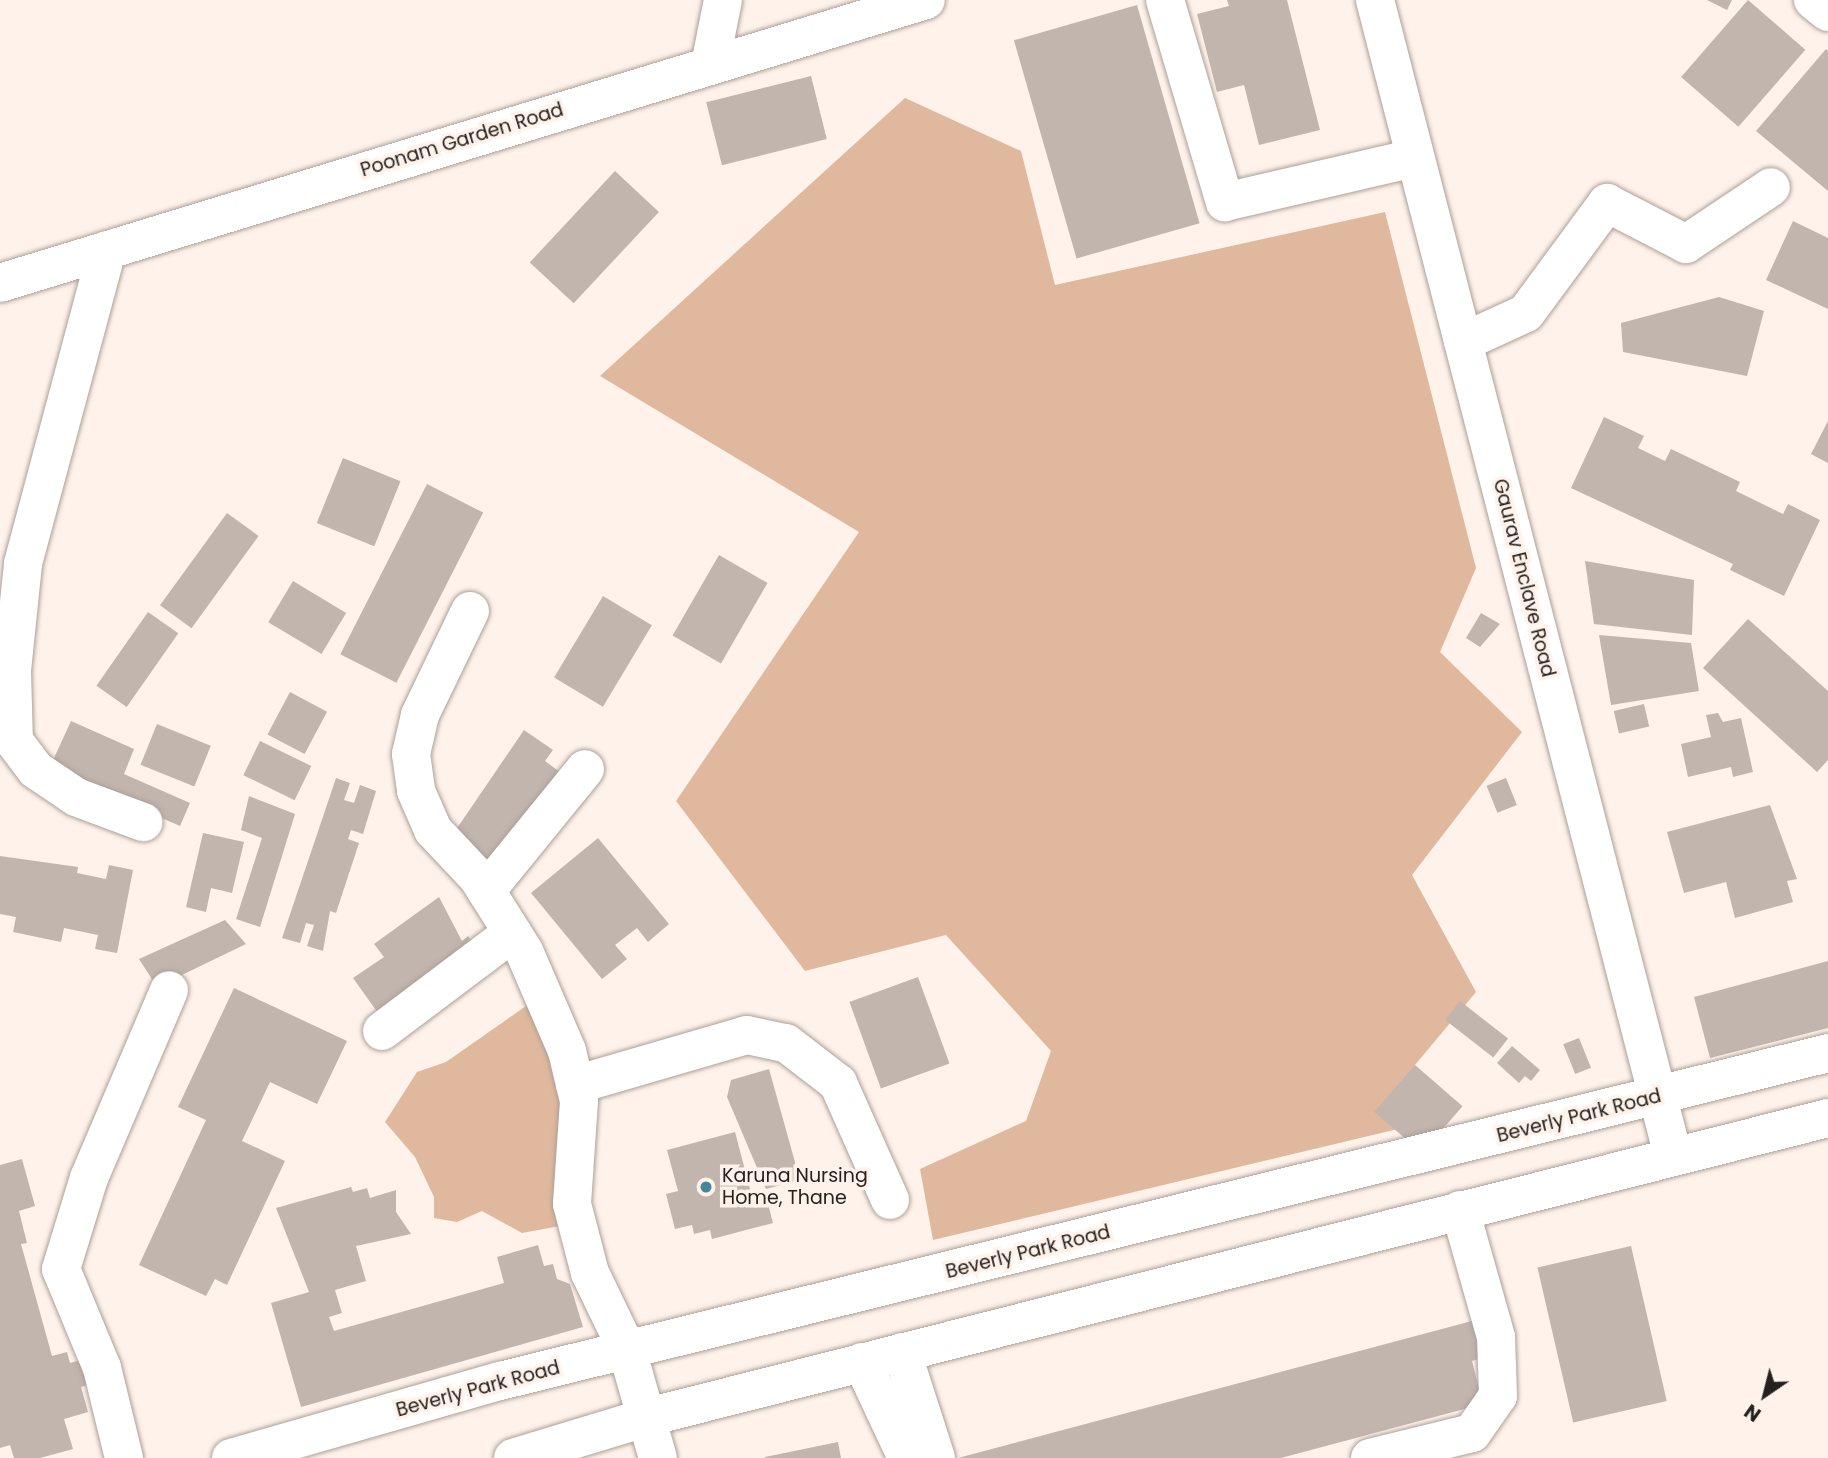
<!DOCTYPE html>
<html>
<head>
<meta charset="utf-8">
<style>
  body { margin:0 }
  #map { position:relative; width:1828px; height:1458px; overflow:hidden; background:#fef2ea; font-family:Poppins,sans-serif }
  div>[style] { position:absolute }
  [style*='--x'] { left:calc(var(--x)*1px); top:calc(var(--y)*1px); width:calc(var(--w)*1px); rotate:calc(var(--a)*1deg) }
  .green>* { inset:0; background:#e0b89d }
  .building>* { inset:0; background:#c1b5ae; transform-origin:0 0 }
  .roads { filter:drop-shadow(0 0 2px #aba098) drop-shadow(0 0 2px #aba098) }
  .minor>* { height:38px; margin:-19px; padding:0 19px; transform-origin:19px; border-radius:19px; background:#fff }
  .major>* { height:38px; margin:-19px; padding:0 19px; transform-origin:19px; border-radius:19px; background:#fff }
  .dots>* { width:19px; height:19px; translate:-50% -50%; box-sizing:border-box; border:4px solid #fef2ea; border-radius:50% }
  span { translate:-50% -50%; white-space:nowrap; text-align:center; line-height:1.15; -webkit-text-stroke:7px #fef2ea; paint-order:stroke }
  .street-label { font-size:19px; color:#25211e }
  .poi-label { font-size:19px; color:#25211e }
  .left { translate:0 -50%; text-align:left }
  .north { position:absolute; left:1730px; top:1360px; width:70px; height:70px; -webkit-text-stroke:5px #fef2ea; paint-order:stroke; rotate:215deg; font-size:19px; font-weight:700; line-height:28px; text-align:center; color:#25211e }
  .north::after { content:''; display:block; margin:auto; width:24px; height:32px; background:#25211e; clip-path:polygon(50% 0,100% 100%,50% 72%,0 100%) }
</style>
</head>
<body>
<div id="map">
  <div class="green">
    <div style="clip-path:polygon(905px 98px,1021px 151px,1055px 285px,1385px 212px,1476px 568px,1440px 652px,1522px 732px,1412px 875px,1476px 992px,1415px 1065px,1398px 1129px,933px 1240px,920px 1169px,1026px 1121px,1051px 1051px,946px 935px,805px 971px,676px 801px,859px 532px,600px 376px)"></div>
    <div style="clip-path:polygon(536px 999px,567px 1090px,560px 1226px,522px 1233px,482px 1211px,457px 1222px,434px 1218px,434px 1197px,415px 1157px,385px 1122px,417px 1072px,446px 1062px)"></div>
  </div>
  <div class="building">
    <div style="clip-path:polygon(1227px 0,1287px 0,1320px 130px,1259px 145px,1244px 85px,1217px 92px,1197px 14px,1229px 6px)"></div>
    <div style="clip-path:polygon(1707px 0,1732px 0,1727px 10px)"></div>
    <div style="left:1748px;top:0;width:76px;height:102px;rotate:41deg"></div>
    <div style="left:1137px;top:5px;width:227px;height:128px;rotate:74deg"></div>
    <div style="clip-path:polygon(1826px 49px,1828px 51px,1828px 191px,1756px 131px)"></div>
    <div style="left:811px;top:76px;width:65px;height:108px;rotate:76deg"></div>
    <div style="left:615px;top:171px;width:60px;height:125px;rotate:43deg"></div>
    <div style="clip-path:polygon(1793px 221px,1828px 238px,1828px 309px,1766px 280px)"></div>
    <div style="clip-path:polygon(1719px 297px,1764px 311px,1747px 376px,1623px 352px,1621px 323px)"></div>
    <div style="clip-path:polygon(1604px 417px,1644px 436px,1638px 448px,1665px 461px,1671px 449px,1740px 482px,1736px 491px,1783px 514px,1788px 504px,1820px 520px,1784px 596px,1730px 570px,1733px 564px,1571px 488px)"></div>
    <div style="clip-path:polygon(1828px 421px,1828px 463px,1811px 454px)"></div>
    <div style="left:343px;top:458px;width:62px;height:70px;rotate:22deg"></div>
    <div style="left:427px;top:484px;width:63px;height:191px;rotate:27deg"></div>
    <div style="left:227px;top:513px;width:39px;height:114px;rotate:36deg"></div>
    <div style="left:719px;top:555px;width:56px;height:93px;rotate:30deg"></div>
    <div style="clip-path:polygon(1585px 561px,1694px 580px,1692px 635px,1594px 624px)"></div>
    <div style="left:293px;top:581px;width:62px;height:48px;rotate:31deg"></div>
    <div style="left:603px;top:596px;width:57px;height:95px;rotate:31deg"></div>
    <div style="left:148px;top:612px;width:37px;height:90px;rotate:35deg"></div>
    <div style="clip-path:polygon(1481px 613px,1500px 624px,1480px 647px,1466px 638px)"></div>
    <div style="clip-path:polygon(1748px 619px,1828px 691px,1828px 760px,1817px 772px,1703px 668px)"></div>
    <div style="clip-path:polygon(1599px 635px,1691px 643px,1699px 691px,1611px 705px)"></div>
    <div style="left:290px;top:692px;width:42px;height:48px;rotate:28deg"></div>
    <div style="left:1644px;top:704px;width:23px;height:31px;rotate:77deg"></div>
    <div style="clip-path:polygon(1718px 713px,1723px 722px,1741px 718px,1753px 772px,1733px 777px,1731px 767px,1688px 777px,1681px 744px,1711px 737px,1706px 715px)"></div>
    <div style="clip-path:polygon(71px 721px,134px 749px,124px 774px,190px 803px,180px 826px,49px 769px)"></div>
    <div style="left:157px;top:724px;width:58px;height:44px;rotate:22deg"></div>
    <div style="clip-path:polygon(524px 730px,553px 750px,545px 761px,565px 776px,495px 872px,449px 840px)"></div>
    <div style="left:260px;top:741px;width:57px;height:38px;rotate:26deg"></div>
    <div style="clip-path:polygon(336px 778px,350px 783px,344px 800px,354px 803px,360px 785px,376px 791px,363px 834px,351px 830px,348px 839px,359px 843px,336px 913px,330px 911px,323px 951px,307px 946px,314px 925px,306px 923px,300px 943px,282px 938px)"></div>
    <div style="left:1506px;top:778px;width:29px;height:21px;rotate:68deg"></div>
    <div style="clip-path:polygon(249px 796px,295px 814px,260px 927px,236px 919px,262px 838px,241px 830px)"></div>
    <div style="clip-path:polygon(1770px 805px,1797px 879px,1787px 881px,1793px 902px,1735px 918px,1726px 882px,1684px 893px,1667px 832px)"></div>
    <div style="clip-path:polygon(203px 833px,244px 842px,232px 893px,211px 888px,206px 912px,186px 907px)"></div>
    <div style="clip-path:polygon(598px 838px,669px 924px,648px 942px,637px 928px,615px 945px,627px 959px,602px 979px,531px 893px)"></div>
    <div style="clip-path:polygon(0 856px,78px 867px,77px 873px,106px 879px,109px 865px,133px 870px,117px 953px,95px 949px,98px 935px,64px 928px,61px 942px,13px 932px,16px 917px,0 914px)"></div>
    <div style="clip-path:polygon(439px 897px,462px 941px,468px 936px,481px 955px,383px 1020px,353px 978px,384px 957px,374px 944px)"></div>
    <div style="clip-path:polygon(225px 920px,246px 944px,157px 987px,139px 959px)"></div>
    <div style="clip-path:polygon(1828px 961px,1828px 1028px,1710px 1058px,1694px 997px)"></div>
    <div style="left:918px;top:977px;width:92px;height:73px;rotate:70deg"></div>
    <div style="clip-path:polygon(234px 988px,347px 1041px,317px 1104px,270px 1082px,242px 1141px,285px 1161px,227px 1285px,215px 1279px,206px 1296px,139px 1265px,206px 1120px,178px 1107px)"></div>
    <div style="left:1460px;top:1001px;width:61px;height:24px;rotate:38deg"></div>
    <div style="left:1579px;top:1038px;width:32px;height:17px;rotate:68deg"></div>
    <div style="clip-path:polygon(1512px 1046px,1540px 1070px,1531px 1081px,1525px 1076px,1519px 1083px,1497px 1063px)"></div>
    <div style="left:1415px;top:1065px;width:63px;height:62px;rotate:41deg"></div>
    <div style="clip-path:polygon(769px 1069px,800px 1180px,766px 1189px,727px 1097px,731px 1080px)"></div>
    <div style="clip-path:polygon(735px 1132px,755px 1208px,768px 1204px,773px 1223px,712px 1239px,710px 1230px,694px 1234px,692px 1225px,675px 1229px,666px 1194px,678px 1191px,667px 1150px)"></div>
    <div style="clip-path:polygon(22px 1159px,35px 1206px,19px 1211px,27px 1243px,21px 1244px,52px 1356px,67px 1352px,70px 1363px,88px 1358px,95px 1383px,81px 1387px,88px 1412px,64px 1419px,73px 1449px,40px 1458px,14px 1458px,10px 1445px,0 1448px,0 1165px)"></div>
    <div style="clip-path:polygon(351px 1187px,353px 1192px,367px 1188px,370px 1198px,396px 1190px,396px 1212px,411px 1234px,356px 1246px,366px 1281px,335px 1290px,342px 1313px,329px 1317px,334px 1331px,504px 1283px,497px 1257px,538px 1245px,544px 1266px,553px 1264px,557px 1279px,570px 1284px,583px 1327px,301px 1407px,271px 1303px,309px 1292px,276px 1208px)"></div>
    <div style="left:1631px;top:1246px;width:159px;height:96px;rotate:77deg"></div>
    <div style="clip-path:polygon(1472px 1321px,1482px 1358px,1472px 1361px,1483px 1404px,1281px 1458px,958px 1458px)"></div>
    <div style="clip-path:polygon(838px 1442px,841px 1458px,765px 1458px,765px 1457px)"></div>
  </div>
  <div class="roads">
    <div class="minor">
      <div style="--x:1165;--y:0;--w:211;--a:73.5"></div>
      <div style="--x:1225;--y:202;--w:194;--a:-13.1"></div>
      <div style="--x:1375;--y:0;--w:1194;--a:75.54"></div>
      <div style="--x:1813;--y:0;--w:19;--a:39"></div>
      <div style="--x:710;--y:65;--w:66;--a:-78.7"></div>
      <div style="--x:107;--y:250;--w:325;--a:105"></div>
      <div style="--x:23;--y:564;--w:108;--a:95.9"></div>
      <div style="--x:12;--y:671;--w:70;--a:88.4"></div>
      <div style="--x:14;--y:741;--w:36;--a:53"></div>
      <div style="--x:36;--y:770;--w:48;--a:34"></div>
      <div style="--x:76;--y:797;--w:72;--a:20.5"></div>
      <div style="--x:0;--y:283;--w:968;--a:-16.99"></div>
      <div style="--x:1463;--y:342;--w:69;--a:-24.7"></div>
      <div style="--x:1526;--y:313;--w:137;--a:-53.6"></div>
      <div style="--x:1607;--y:203;--w:89;--a:27.4"></div>
      <div style="--x:1686;--y:244;--w:102;--a:-33.8"></div>
      <div style="--x:470;--y:611;--w:115;--a:115.7"></div>
      <div style="--x:420;--y:715;--w:40;--a:103"></div>
      <div style="--x:411;--y:754;--w:37;--a:82"></div>
      <div style="--x:416;--y:791;--w:43;--a:66.4"></div>
      <div style="--x:433;--y:830;--w:66;--a:46.8"></div>
      <div style="--x:478;--y:878;--w:86;--a:57.8"></div>
      <div style="--x:524;--y:951;--w:109;--a:66.7"></div>
      <div style="--x:567;--y:1051;--w:51;--a:76.5"></div>
      <div style="--x:579;--y:1101;--w:103;--a:93.9"></div>
      <div style="--x:572;--y:1204;--w:71;--a:75.4"></div>
      <div style="--x:590;--y:1273;--w:85;--a:64.3"></div>
      <div style="--x:627;--y:1350;--w:112;--a:74"></div>
      <div style="--x:486;--y:891;--w:157;--a:-50.9"></div>
      <div style="--x:382;--y:1031;--w:163;--a:-37"></div>
      <div style="--x:575;--y:1085;--w:179;--a:-16.2"></div>
      <div style="--x:747;--y:1035;--w:40;--a:12"></div>
      <div style="--x:786;--y:1043;--w:66;--a:37.6"></div>
      <div style="--x:838;--y:1083;--w:128;--a:66"></div>
      <div style="--x:902;--y:1352;--w:111;--a:72.2"></div>
      <div style="--x:862;--y:1362;--w:106;--a:64.9"></div>
      <div style="--x:124;--y:1458;--w:93;--a:-103.7"></div>
      <div style="--x:102;--y:1368;--w:107;--a:-112.5"></div>
      <div style="--x:61;--y:1269;--w:95;--a:-72.9"></div>
      <div style="--x:89;--y:1178;--w:204;--a:-66.9"></div>
      <div style="--x:1370;--y:1458;--w:105;--a:-13.8"></div>
      <div style="--x:1472;--y:1433;--w:45;--a:-54.9"></div>
      <div style="--x:1498;--y:1396;--w:59;--a:-91.9"></div>
      <div style="--x:1496;--y:1337;--w:132;--a:-105.8"></div>
    </div>
    <div class="major">
      <div style="--x:231;--y:1458;--w:280;--a:-16"></div>
      <div style="--x:500;--y:1381;--w:1368;--a:-13.87"></div>
      <div style="--x:513;--y:1458;--w:141;--a:-16.9"></div>
      <div style="--x:648;--y:1417;--w:1217;--a:-14.22"></div>
    </div>
  </div>
  <div class="dots">
    <div style="left:706px;top:1187px;background:#458798"></div>
  </div>
  <div class="street-label">
    <span style="left:462px;top:140px;rotate:-17deg">Poonam Garden Road</span>
    <span style="left:1524px;top:578px;rotate:76deg">Gaurav Enclave Road</span>
    <span style="left:1579px;top:1116px;rotate:-14deg">Beverly Park Road</span>
    <span style="left:1028px;top:1252px;rotate:-14deg">Beverly Park Road</span>
    <span style="left:478px;top:1389px;rotate:-15deg">Beverly Park Road</span>
  </div>
  <div class="poi-label">
    <span class="left" style="left:722px;top:1187px">Karuna Nursing<br>Home, Thane</span>
  </div>
  <div class="north">N</div>
</div>
</body>
</html>
